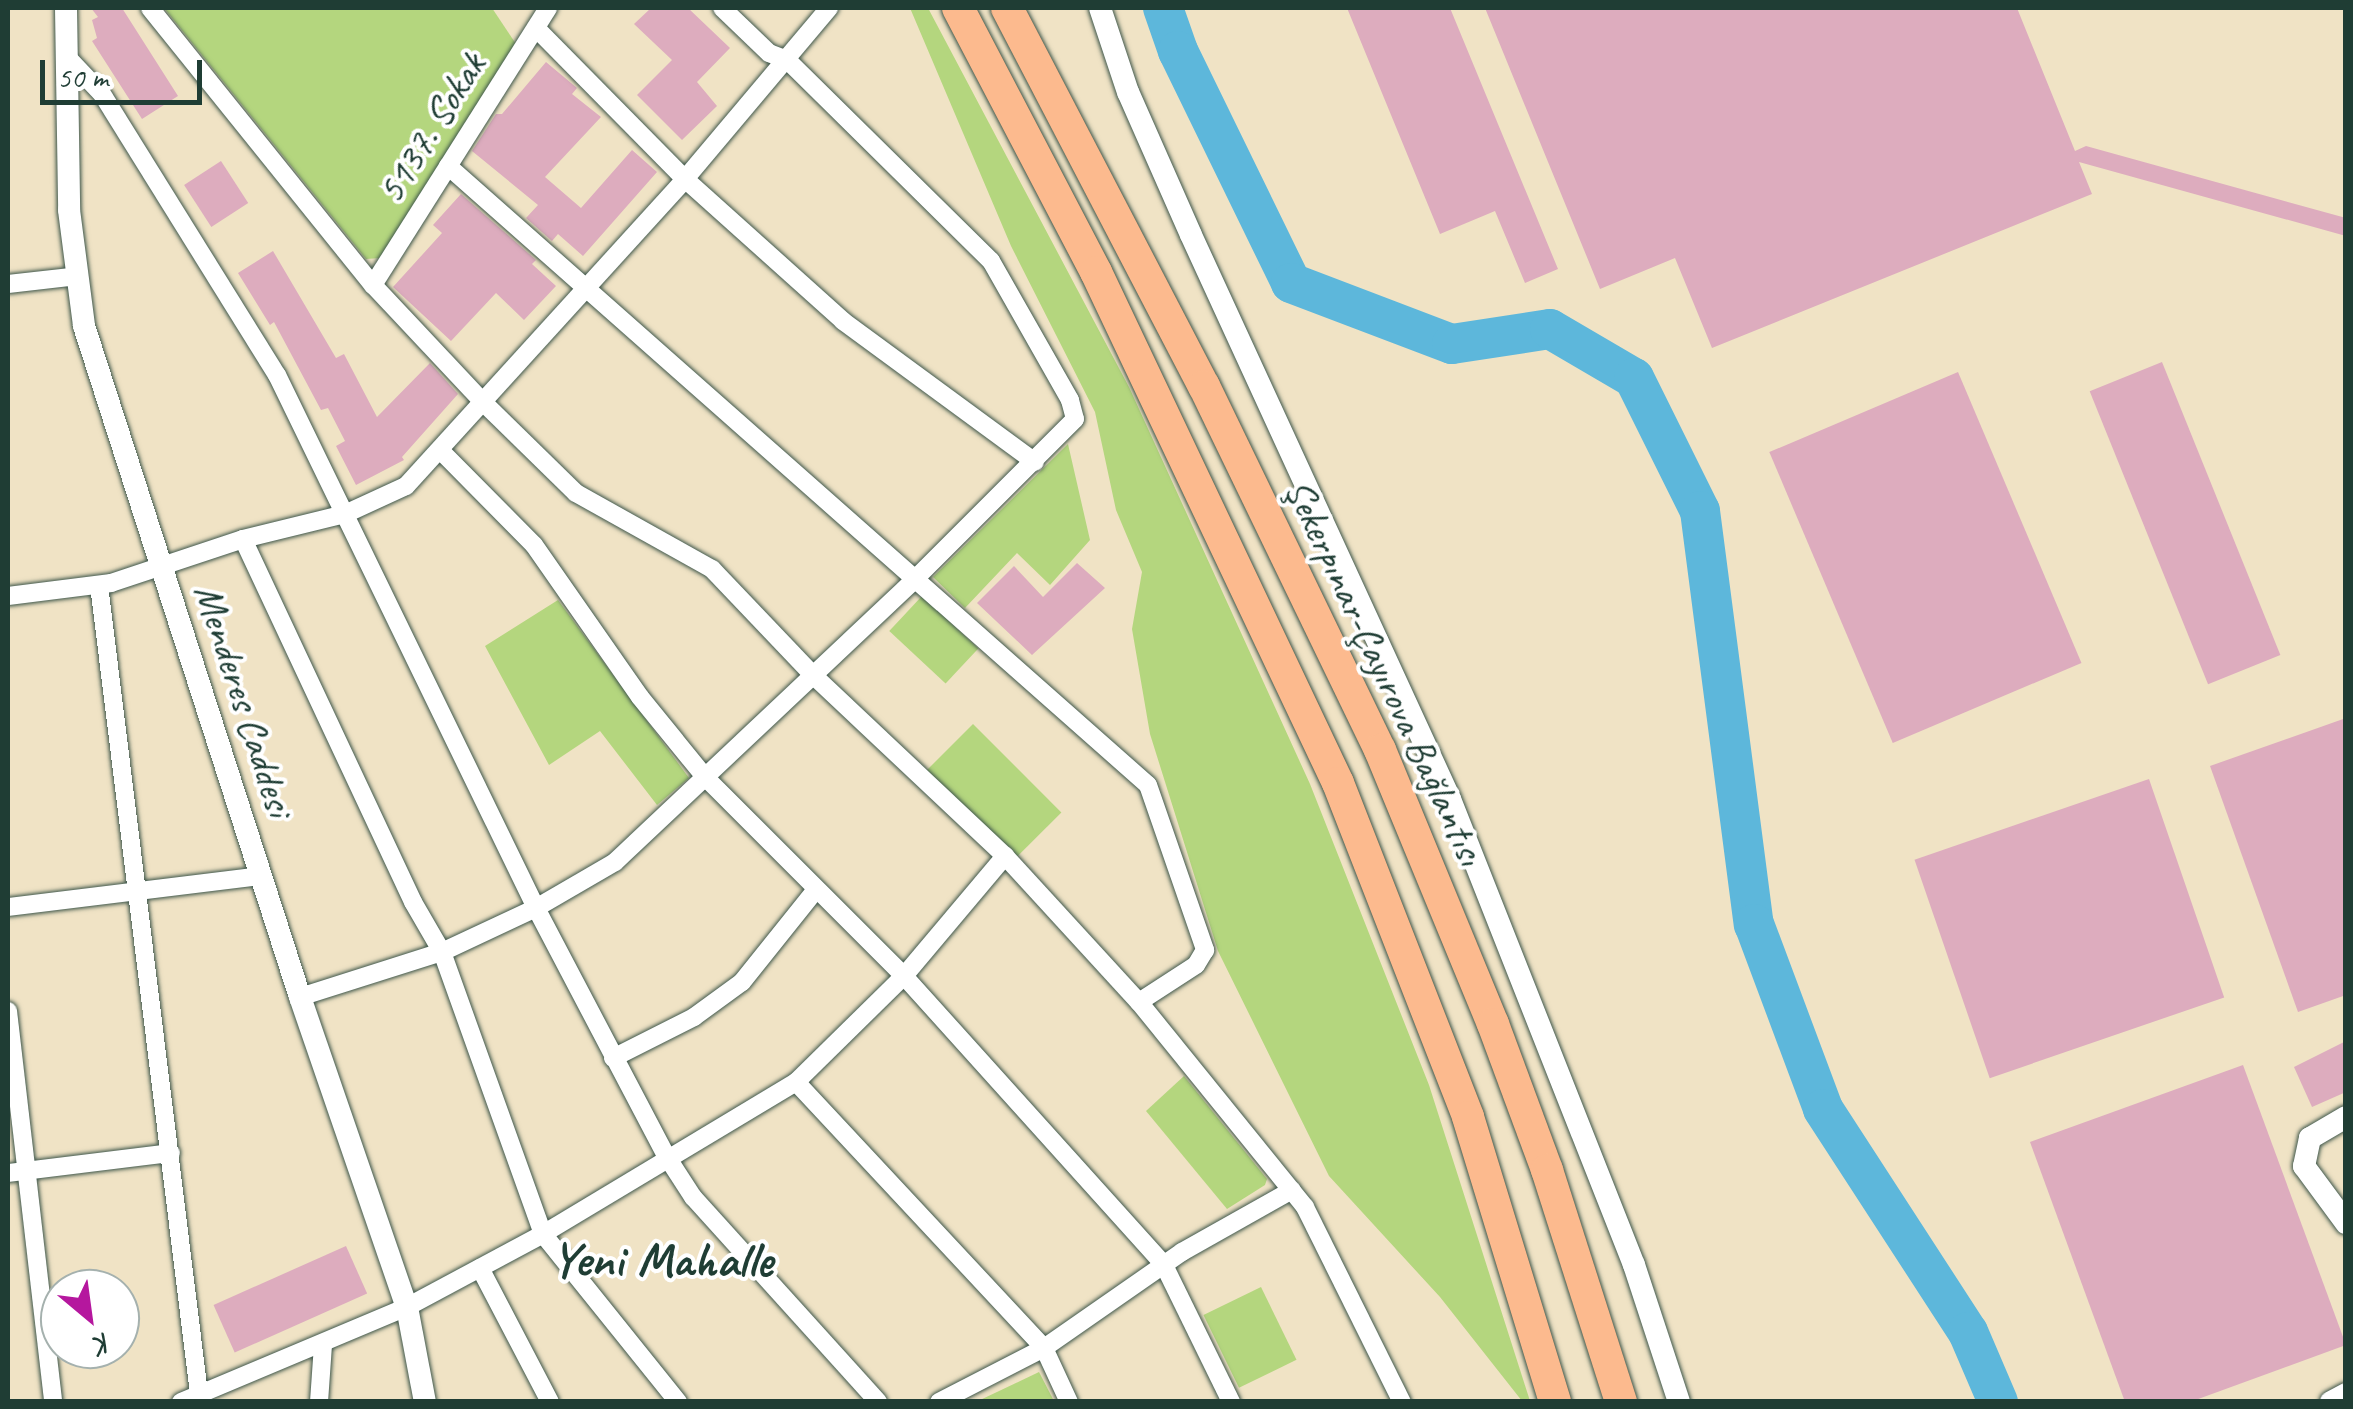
<!DOCTYPE html>
<html>
<head>
<meta charset="utf-8">
<style>
  body { margin:0 }
  #map { position:relative; width:2353px; height:1409px; overflow:hidden; background:#f0e3c5; font-family:Caveat,sans-serif }
  div>[style] { position:absolute }
  [style*='--x'] { left:calc(var(--x)*1px); top:calc(var(--y)*1px); width:calc(var(--w)*1px); rotate:calc(var(--a)*1deg) }
  .green>* { inset:0; background:#b4d67e; transform-origin:0 0 }
  .river>* { height:40px; margin:-20px; padding:0 20px; transform-origin:20px; border-radius:20px; background:#5db7db }
  .building>* { inset:0; background:#ddacbe; transform-origin:0 0 }
  .roads { filter:drop-shadow(0 0 2px #3e564a) drop-shadow(0 0 2px #3e564a) }
  .minor>* { height:18px; margin:-9px; padding:0 9px; transform-origin:9px; border-radius:9px; background:#fff }
  .tertiary>* { height:22px; margin:-11px; padding:0 11px; transform-origin:11px; border-radius:11px; background:#fff }
  .motorway>* { height:32px; margin:-16px; padding:0 16px; transform-origin:16px; border-radius:16px; background:#fcba8e }
  span { translate:-50% -50%; white-space:nowrap; text-align:center; line-height:1.15; -webkit-text-stroke:8px #fff; paint-order:stroke }
  .street-label { font-size:40px; color:#1f3d34 }
  .district-label { font-size:50px; color:#1f3d34; font-weight:700 }
  .frame { position:absolute; inset:0; border:10px solid #1f3d34; pointer-events:none }
  .north { position:absolute; left:40px; top:1269px; width:100px; height:100px; box-sizing:border-box; background:#fff; border:2px solid #a5b1ae; border-radius:50%; rotate:151deg; font-size:28px; font-weight:700; line-height:40px; text-align:center; color:#1f3d34 }
  .north::after { content:''; display:block; margin:auto; width:35px; height:45px; background:#b5179e; clip-path:polygon(50% 0,100% 100%,50% 72%,0 100%) }
  .scale { position:absolute; left:40px; top:60px; width:162px; height:45px; box-sizing:border-box; border:5px solid #1f3d34; border-top:0; padding-left:12px; font-size:30px; line-height:35px; white-space:nowrap; color:#1f3d34; -webkit-text-stroke:8px #fff; paint-order:stroke }
</style>
</head>
<body>
<div id="map">
  <div class="green">
    <div style="clip-path:polygon(164px 8px,492px 8px,516px 44px,381px 258px,366px 259px)"></div>
    <div style="clip-path:polygon(910px 8px,928px 8px,1129px 387px,1310px 784px,1429px 1085px,1530px 1401px,1522px 1401px,1440px 1297px,1329px 1176px,1218px 951px,1150px 734px,1132px 629px,1142px 572px,1116px 510px,1095px 412px,1011px 246px)"></div>
    <div style="clip-path:polygon(1068px 444px,1090px 540px,1050px 585px,1017px 553px,965px 608px,933px 577px)"></div>
    <div style="left:922px;top:596px;width:77px;height:48px;rotate:43deg"></div>
    <div style="clip-path:polygon(558px 600px,689px 778px,657px 805px,600px 731px,549px 765px,485px 646px)"></div>
    <div style="left:973px;top:724px;width:125px;height:71px;rotate:45deg"></div>
    <div style="clip-path:polygon(1184px 1076px,1267px 1179px,1265px 1185px,1227px 1209px,1146px 1111px)"></div>
    <div style="left:1261px;top:1287px;width:81px;height:64px;rotate:64deg"></div>
    <div style="clip-path:polygon(1039px 1372px,1054px 1401px,978px 1401px)"></div>
  </div>
  <div class="river">
    <div style="--x:1163;--y:8;--w:46;--a:70.8"></div>
    <div style="--x:1178;--y:51;--w:258;--a:64"></div>
    <div style="--x:1291;--y:283;--w:172;--a:20.8"></div>
    <div style="--x:1452;--y:344;--w:99;--a:-8.7"></div>
    <div style="--x:1550;--y:329;--w:97;--a:30.3"></div>
    <div style="--x:1634;--y:378;--w:148;--a:63.6"></div>
    <div style="--x:1700;--y:511;--w:417;--a:82.6"></div>
    <div style="--x:1754;--y:924;--w:197;--a:69.5"></div>
    <div style="--x:1823;--y:1109;--w:266;--a:57"></div>
    <div style="--x:1968;--y:1332;--w:76;--a:66.8"></div>
  </div>
  <div class="building">
    <div style="clip-path:polygon(91px 8px,122px 8px,178px 96px,142px 119px,92px 41px,97px 38px,92px 20px,98px 17px)"></div>
    <div style="clip-path:polygon(651px 8px,688px 8px,730px 48px,697px 82px,717px 106px,682px 140px,637px 95px,672px 60px,634px 24px)"></div>
    <div style="clip-path:polygon(1347px 8px,1450px 8px,1558px 269px,1525px 283px,1495px 211px,1440px 234px)"></div>
    <div style="clip-path:polygon(1485px 8px,2017px 8px,2075px 151px,2086px 146px,2346px 218px,2346px 236px,2079px 162px,2092px 194px,1712px 348px,1675px 258px,1600px 289px)"></div>
    <div style="clip-path:polygon(546px 62px,577px 88px,572px 94px,601px 117px,545px 177px,581px 208px,632px 150px,657px 172px,583px 256px,558px 234px,552px 241px,526px 218px,538px 205px,472px 151px,496px 114px,502px 114px)"></div>
    <div style="left:221px;top:161px;width:50px;height:44px;rotate:57deg"></div>
    <div style="clip-path:polygon(461px 194px,536px 260px,532px 264px,556px 286px,524px 320px,496px 293px,451px 341px,393px 287px,442px 233px,433px 225px)"></div>
    <div style="clip-path:polygon(273px 251px,336px 358px,344px 354px,377px 417px,430px 363px,458px 394px,402px 457px,404px 460px,356px 485px,336px 446px,345px 441px,328px 408px,321px 410px,274px 322px,270px 325px,238px 273px)"></div>
    <div style="left:2162px;top:362px;width:316px;height:78px;rotate:68deg"></div>
    <div style="left:1958px;top:372px;width:316px;height:205px;rotate:67deg"></div>
    <div style="clip-path:polygon(1077px 563px,1105px 588px,1032px 655px,977px 603px,1014px 566px,1043px 597px)"></div>
    <div style="clip-path:polygon(2346px 718px,2346px 995px,2298px 1012px,2210px 766px)"></div>
    <div style="left:2149px;top:779px;width:231px;height:248px;rotate:71deg"></div>
    <div style="clip-path:polygon(2346px 1041px,2346px 1092px,2312px 1107px,2294px 1067px)"></div>
    <div style="clip-path:polygon(2243px 1065px,2346px 1345px,2190px 1402px,2125px 1402px,2030px 1142px)"></div>
    <div style="left:346px;top:1246px;width:52px;height:145px;rotate:66deg"></div>
  </div>
  <div class="roads">
    <div class="minor">
      <div style="--x:150;--y:8;--w:356;--a:51.2"></div>
      <div style="--x:373;--y:285;--w:161;--a:46.8"></div>
      <div style="--x:483;--y:402;--w:130;--a:44.4"></div>
      <div style="--x:576;--y:493;--w:156;--a:29.2"></div>
      <div style="--x:712;--y:569;--w:146;--a:46.4"></div>
      <div style="--x:813;--y:675;--w:264;--a:43.3"></div>
      <div style="--x:1005;--y:856;--w:198;--a:47.5"></div>
      <div style="--x:1139;--y:1002;--w:264;--a:51"></div>
      <div style="--x:1305;--y:1207;--w:218;--a:63.6"></div>
      <div style="--x:536;--y:28;--w:212;--a:45.4"></div>
      <div style="--x:685;--y:179;--w:212;--a:41.9"></div>
      <div style="--x:843;--y:321;--w:238;--a:36.3"></div>
      <div style="--x:66;--y:56;--w:52;--a:46.5"></div>
      <div style="--x:102;--y:94;--w:331;--a:58.1"></div>
      <div style="--x:277;--y:375;--w:593;--a:64.08"></div>
      <div style="--x:536;--y:908;--w:281;--a:62.3"></div>
      <div style="--x:667;--y:1157;--w:48;--a:57"></div>
      <div style="--x:693;--y:1197;--w:276;--a:47.9"></div>
      <div style="--x:448;--y:166;--w:934;--a:41.49"></div>
      <div style="--x:1148;--y:785;--w:175;--a:70.9"></div>
      <div style="--x:1205;--y:950;--w:17;--a:121"></div>
      <div style="--x:1196;--y:965;--w:68;--a:147"></div>
      <div style="--x:8;--y:284;--w:70;--a:-6.5"></div>
      <div style="--x:373;--y:285;--w:328;--a:-57.7"></div>
      <div style="--x:441;--y:451;--w:132;--a:45.3"></div>
      <div style="--x:534;--y:545;--w:185;--a:55.1"></div>
      <div style="--x:640;--y:697;--w:103;--a:50.9"></div>
      <div style="--x:705;--y:777;--w:281;--a:45"></div>
      <div style="--x:904;--y:976;--w:389;--a:48"></div>
      <div style="--x:1164;--y:1265;--w:153;--a:63.9"></div>
      <div style="--x:243;--y:539;--w:401;--a:64.9"></div>
      <div style="--x:413;--y:902;--w:58;--a:59.9"></div>
      <div style="--x:442;--y:952;--w:300;--a:70.3"></div>
      <div style="--x:543;--y:1234;--w:216;--a:51.2"></div>
      <div style="--x:99;--y:585;--w:823;--a:82.95"></div>
      <div style="--x:8;--y:596;--w:104;--a:-7.2"></div>
      <div style="--x:111;--y:583;--w:139;--a:-18.4"></div>
      <div style="--x:243;--y:539;--w:105;--a:-13.8"></div>
      <div style="--x:345;--y:514;--w:67;--a:-24.7"></div>
      <div style="--x:406;--y:486;--w:415;--a:-47.7"></div>
      <div style="--x:685;--y:179;--w:224;--a:-49.9"></div>
      <div style="--x:8;--y:907;--w:255;--a:-7"></div>
      <div style="--x:300;--y:997;--w:149;--a:-17.6"></div>
      <div style="--x:442;--y:952;--w:104;--a:-25.1"></div>
      <div style="--x:536;--y:908;--w:91;--a:-30.2"></div>
      <div style="--x:615;--y:862;--w:410;--a:-43.3"></div>
      <div style="--x:913;--y:581;--w:229;--a:-45"></div>
      <div style="--x:1075;--y:419;--w:20;--a:-105"></div>
      <div style="--x:1070;--y:400;--w:160;--a:-119.6"></div>
      <div style="--x:991;--y:261;--w:286;--a:-135.4"></div>
      <div style="--x:787;--y:60;--w:19;--a:-159"></div>
      <div style="--x:769;--y:53;--w:65;--a:-136.2"></div>
      <div style="--x:8;--y:1011;--w:394;--a:83.4"></div>
      <div style="--x:613;--y:1058;--w:91;--a:-26.8"></div>
      <div style="--x:694;--y:1017;--w:59;--a:-36.1"></div>
      <div style="--x:742;--y:982;--w:117;--a:-51.3"></div>
      <div style="--x:796;--y:1082;--w:364;--a:47"></div>
      <div style="--x:1044;--y:1348;--w:60;--a:65.2"></div>
      <div style="--x:8;--y:1173;--w:164;--a:-7"></div>
      <div style="--x:480;--y:1268;--w:151;--a:62.4"></div>
      <div style="--x:181;--y:1402;--w:245;--a:-22.8"></div>
      <div style="--x:407;--y:1307;--w:154;--a:-28.2"></div>
      <div style="--x:543;--y:1234;--w:295;--a:-31"></div>
      <div style="--x:796;--y:1082;--w:151;--a:-44.5"></div>
      <div style="--x:904;--y:976;--w:157;--a:-49.9"></div>
      <div style="--x:319;--y:1402;--w:57;--a:-86"></div>
      <div style="--x:939;--y:1402;--w:118;--a:-27.2"></div>
      <div style="--x:1044;--y:1348;--w:168;--a:-34.8"></div>
      <div style="--x:1182;--y:1252;--w:126;--a:-29.4"></div>
    </div>
    <div class="tertiary">
      <div style="--x:66;--y:8;--w:202;--a:89.1"></div>
      <div style="--x:69;--y:210;--w:117;--a:82.6"></div>
      <div style="--x:84;--y:326;--w:705;--a:72.16"></div>
      <div style="--x:300;--y:997;--w:328;--a:71"></div>
      <div style="--x:407;--y:1307;--w:97;--a:79.3"></div>
      <div style="--x:1100;--y:8;--w:89;--a:71.6"></div>
      <div style="--x:1128;--y:92;--w:156;--a:66.2"></div>
      <div style="--x:1191;--y:235;--w:621;--a:65.33"></div>
      <div style="--x:1450;--y:799;--w:501;--a:68.45"></div>
      <div style="--x:1634;--y:1265;--w:144;--a:71.8"></div>
      <div style="--x:2346;--y:1117;--w:42;--a:149.7"></div>
      <div style="--x:2310;--y:1138;--w:29;--a:102"></div>
      <div style="--x:2304;--y:1166;--w:71;--a:53.6"></div>
      <div style="--x:2331;--y:1402;--w:17;--a:-28"></div>
    </div>
    <div class="motorway">
      <div style="--x:958;--y:8;--w:298;--a:62.4"></div>
      <div style="--x:1096;--y:272;--w:565;--a:64.66"></div>
      <div style="--x:1338;--y:783;--w:358;--a:68.7"></div>
      <div style="--x:1468;--y:1117;--w:298;--a:73"></div>
      <div style="--x:1007;--y:8;--w:426;--a:62.5"></div>
      <div style="--x:1204;--y:386;--w:404;--a:64.2"></div>
      <div style="--x:1380;--y:750;--w:296;--a:67.6"></div>
      <div style="--x:1493;--y:1024;--w:156;--a:69.7"></div>
      <div style="--x:1547;--y:1170;--w:244;--a:72.3"></div>
    </div>
  </div>
  <div class="street-label">
    <span style="left:431px;top:128px;rotate:-58deg">5137. Sokak</span>
    <span style="left:1385px;top:672px;rotate:65deg">Şekerpınar-Çayırova Bağlantısı</span>
    <span style="left:244px;top:700px;rotate:72deg">Menderes Caddesi</span>
  </div>
  <div class="district-label">
    <span style="left:662px;top:1260px">Yeni Mahalle</span>
  </div>
  <div class="frame"></div>
  <div class="north">K</div>
  <div class="scale">50 m</div>
</div>
</body>
</html>
